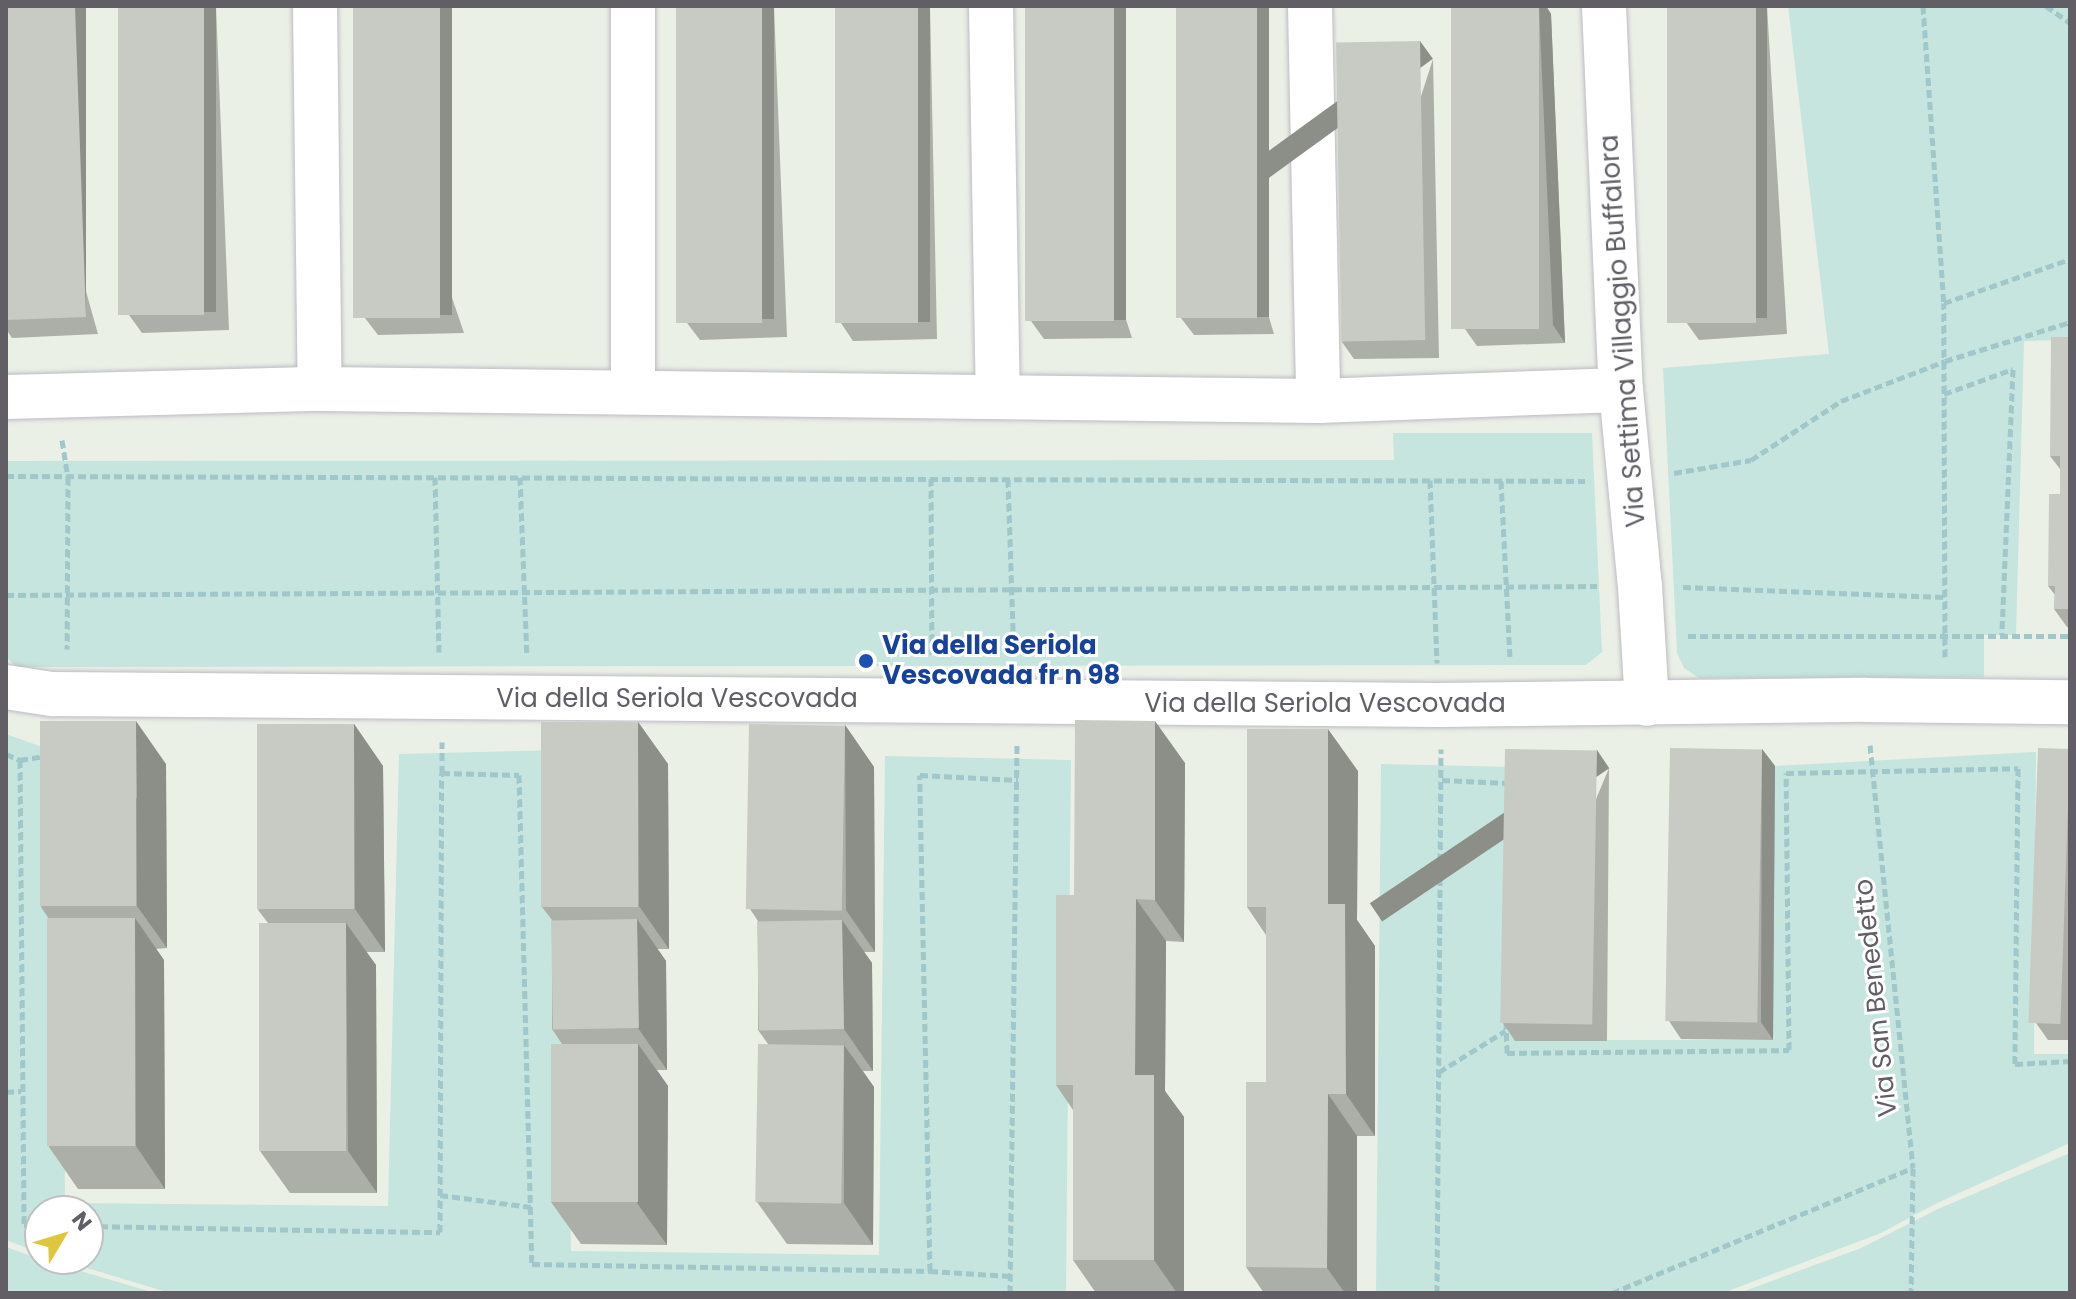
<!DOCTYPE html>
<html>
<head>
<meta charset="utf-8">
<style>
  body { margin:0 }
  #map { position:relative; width:2076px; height:1299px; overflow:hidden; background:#ebf0e7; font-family:Poppins,sans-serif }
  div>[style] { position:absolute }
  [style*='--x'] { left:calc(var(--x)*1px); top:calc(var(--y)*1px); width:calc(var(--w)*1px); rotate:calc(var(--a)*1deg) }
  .green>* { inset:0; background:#c5e5de }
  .path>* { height:5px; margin-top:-2.5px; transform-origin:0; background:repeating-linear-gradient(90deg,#a0c7c9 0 8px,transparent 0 12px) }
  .roads { filter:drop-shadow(0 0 2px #bebbc2) drop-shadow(0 0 2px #bebbc2) }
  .minor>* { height:44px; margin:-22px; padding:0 22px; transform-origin:22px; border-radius:22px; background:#fff }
  .wall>* { inset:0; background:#acafa8 }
  .shaded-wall>* { inset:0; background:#8c8e88; transform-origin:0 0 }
  .building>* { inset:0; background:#c8cbc3; transform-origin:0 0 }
  .dots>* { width:22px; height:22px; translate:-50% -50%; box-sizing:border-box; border:4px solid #fff; border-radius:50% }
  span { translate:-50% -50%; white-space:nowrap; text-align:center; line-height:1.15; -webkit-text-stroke:6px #fff; paint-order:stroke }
  .street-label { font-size:26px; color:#615e66 }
  .transit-label { font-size:26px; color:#164399; font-weight:700 }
  .left { translate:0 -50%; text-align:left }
  .frame { position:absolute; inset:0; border:8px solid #615e66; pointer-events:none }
  .north { position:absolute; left:24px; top:1195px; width:80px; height:80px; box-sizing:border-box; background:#fff; border:2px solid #c0bfc2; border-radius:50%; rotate:52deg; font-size:22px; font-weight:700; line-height:32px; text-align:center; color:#615e66 }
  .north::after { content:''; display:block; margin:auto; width:28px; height:36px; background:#dfc63d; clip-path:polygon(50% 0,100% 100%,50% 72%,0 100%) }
</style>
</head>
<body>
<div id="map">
  <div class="green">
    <div style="clip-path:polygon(1788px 6px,2070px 6px,2070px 340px,2024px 341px,2016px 635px,1984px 635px,1984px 677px,1699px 678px,1684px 668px,1677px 653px,1663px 368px,1829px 354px)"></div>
    <div style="clip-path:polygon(1393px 433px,1592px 433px,1602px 652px,1586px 665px,16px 667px,6px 656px,6px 461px,1394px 460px)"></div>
    <div style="clip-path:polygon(6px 734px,62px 754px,65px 1203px,388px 1206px,399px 754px,561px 750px,571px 1251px,879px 1255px,885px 756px,1071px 760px,1066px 1293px,170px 1293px,57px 1259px,88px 1259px,88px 1211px,40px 1211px,40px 1253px,6px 1240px)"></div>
    <div style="clip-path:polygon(2036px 752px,2034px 1054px,2070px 1054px,2070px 1143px,1937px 1203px,1881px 1233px,1723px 1293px,1376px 1293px,1381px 764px,1517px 767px,1516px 1040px,1772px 1040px,1775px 766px)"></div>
    <div style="clip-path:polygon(2070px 1153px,2070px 1293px,1739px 1293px,1861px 1248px,1938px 1209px)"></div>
    <div style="clip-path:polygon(6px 1247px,40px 1259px,155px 1293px,6px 1293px)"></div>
  </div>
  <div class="path">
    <div style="--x:1923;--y:6;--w:298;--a:86"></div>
    <div style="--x:2046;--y:6;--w:29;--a:35"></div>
    <div style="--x:1944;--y:394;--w:73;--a:-19.9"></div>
    <div style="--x:2013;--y:369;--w:266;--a:92.4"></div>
    <div style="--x:62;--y:440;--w:37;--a:81"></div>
    <div style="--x:68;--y:477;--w:172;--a:90.3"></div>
    <div style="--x:1674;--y:473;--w:78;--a:-9.6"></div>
    <div style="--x:1751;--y:460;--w:108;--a:-33.2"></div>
    <div style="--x:1841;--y:401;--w:111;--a:-21"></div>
    <div style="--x:1945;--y:361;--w:131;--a:-17.3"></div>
    <div style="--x:6;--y:476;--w:1579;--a:0.18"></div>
    <div style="--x:435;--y:477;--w:175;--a:88.7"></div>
    <div style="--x:520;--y:477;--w:179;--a:87.8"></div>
    <div style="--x:931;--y:478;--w:179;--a:89.7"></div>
    <div style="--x:1008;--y:479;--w:179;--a:88.1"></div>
    <div style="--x:1430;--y:480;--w:183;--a:87.8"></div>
    <div style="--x:1501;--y:481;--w:178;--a:87.1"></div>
    <div style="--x:1683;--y:587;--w:261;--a:2.2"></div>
    <div style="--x:6;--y:595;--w:1591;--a:-0.32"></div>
    <div style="--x:1688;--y:636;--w:382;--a:0"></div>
    <div style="--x:1945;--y:657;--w:354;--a:-90.2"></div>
    <div style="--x:1944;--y:303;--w:133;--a:-19.2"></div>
    <div style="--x:1870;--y:745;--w:425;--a:84.2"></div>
    <div style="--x:1913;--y:1168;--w:125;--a:90.9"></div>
    <div style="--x:6;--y:754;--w:15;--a:23"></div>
    <div style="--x:20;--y:760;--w:25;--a:-9"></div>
    <div style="--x:20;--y:760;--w:465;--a:89.5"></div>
    <div style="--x:24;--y:1225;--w:16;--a:0"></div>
    <div style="--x:442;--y:773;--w:31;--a:-90"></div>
    <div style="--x:1442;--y:780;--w:65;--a:2.6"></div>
    <div style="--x:1506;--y:1021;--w:32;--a:88"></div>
    <div style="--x:1507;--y:1053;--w:282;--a:-0.6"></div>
    <div style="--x:1789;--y:1050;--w:277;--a:-90.6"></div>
    <div style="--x:1786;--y:773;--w:232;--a:-1.2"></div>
    <div style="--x:2018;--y:768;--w:296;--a:90.6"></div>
    <div style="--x:2015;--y:1064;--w:55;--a:-3.1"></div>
    <div style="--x:1439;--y:1072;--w:78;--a:-31.8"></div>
    <div style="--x:6;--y:1092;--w:15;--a:-4"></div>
    <div style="--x:440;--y:1195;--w:92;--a:7.5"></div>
    <div style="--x:88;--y:1226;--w:352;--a:1"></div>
    <div style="--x:440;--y:1232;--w:459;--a:-89.8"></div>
    <div style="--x:442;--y:773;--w:77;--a:1.5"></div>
    <div style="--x:519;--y:775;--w:489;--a:88.5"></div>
    <div style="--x:532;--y:1264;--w:398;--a:1"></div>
    <div style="--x:1010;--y:1276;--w:80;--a:-176.4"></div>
    <div style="--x:930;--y:1271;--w:496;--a:-91.2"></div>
    <div style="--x:920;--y:775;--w:98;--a:2.9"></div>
    <div style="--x:1010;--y:1293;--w:550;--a:-89.27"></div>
    <div style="--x:1437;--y:1293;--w:544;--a:-89.58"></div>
    <div style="--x:1612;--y:1293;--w:326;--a:-22.6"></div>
  </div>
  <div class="roads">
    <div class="minor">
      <div style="--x:315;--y:6;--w:383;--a:89.3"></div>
      <div style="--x:991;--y:6;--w:389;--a:89"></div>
      <div style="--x:1310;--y:6;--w:395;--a:88.8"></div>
      <div style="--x:1604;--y:6;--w:384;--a:87.5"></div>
      <div style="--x:1621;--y:390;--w:197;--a:84.5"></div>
      <div style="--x:1640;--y:586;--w:118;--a:86.6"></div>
      <div style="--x:633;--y:392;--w:386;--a:-90"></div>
      <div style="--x:6;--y:397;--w:314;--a:-1.5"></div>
      <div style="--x:320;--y:389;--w:998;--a:0.69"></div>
      <div style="--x:1318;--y:401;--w:303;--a:-2.1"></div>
      <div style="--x:6;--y:687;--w:47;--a:8.7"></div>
      <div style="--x:52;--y:694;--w:1387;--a:0.45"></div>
      <div style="--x:1439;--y:705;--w:427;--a:-0.7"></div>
      <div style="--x:1866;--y:700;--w:204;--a:0.6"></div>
    </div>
  </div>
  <div class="wall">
    <div style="clip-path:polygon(6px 6px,98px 334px,12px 338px,6px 329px)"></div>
    <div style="clip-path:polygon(118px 6px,216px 6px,229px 330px,142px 333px,129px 315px)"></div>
    <div style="clip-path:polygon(353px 6px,464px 333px,378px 335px,365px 318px)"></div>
    <div style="clip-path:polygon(676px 6px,774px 6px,787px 337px,700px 340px,687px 323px)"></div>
    <div style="clip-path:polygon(835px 6px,930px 6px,937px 339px,853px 341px,841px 323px)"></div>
    <div style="clip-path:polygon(1025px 6px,1132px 338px,1044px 339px,1031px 321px)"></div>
    <div style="clip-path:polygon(1176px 6px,1274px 334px,1194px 335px,1181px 318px)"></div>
    <div style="clip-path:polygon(1451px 6px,1546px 6px,1551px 14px,1565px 343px,1477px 346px,1465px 329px)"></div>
    <div style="clip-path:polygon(1667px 6px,1767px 6px,1787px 334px,1699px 340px,1686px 322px)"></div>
    <div style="clip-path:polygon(1433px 59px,1439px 358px,1354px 359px,1342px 342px)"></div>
    <div style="clip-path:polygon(2070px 337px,2070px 627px,2067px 627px,2054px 609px,2055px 595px,2048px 586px,2060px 494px,2060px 469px,2050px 456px)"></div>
    <div style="clip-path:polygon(638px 722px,668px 764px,669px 949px,657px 949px,666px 961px,667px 1070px,657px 1070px,668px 1086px,667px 1245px,581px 1244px,551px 1202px,562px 1044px,552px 1029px,552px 920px,542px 907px)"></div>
    <div style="clip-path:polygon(354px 724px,383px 766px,385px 952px,366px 952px,376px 965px,377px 1193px,290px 1193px,260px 1151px,268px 923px,258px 910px)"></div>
    <div style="clip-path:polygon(845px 725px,874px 767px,875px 952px,864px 952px,872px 963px,873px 1071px,863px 1071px,874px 1087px,873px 1245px,787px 1244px,757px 1202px,768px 1044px,758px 1030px,758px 921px,750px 909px)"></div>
    <div style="clip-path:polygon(1762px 749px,1775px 766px,1773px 1040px,1681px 1039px,1669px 1021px)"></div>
    <div style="clip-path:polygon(2070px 749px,2070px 1040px,2048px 1040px,2036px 1023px)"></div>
    <div style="clip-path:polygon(1185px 763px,1184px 942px,1166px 941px,1165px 1091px,1184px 1117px,1184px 1293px,1096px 1293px,1073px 1260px,1073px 1110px,1056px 1085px,1074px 895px)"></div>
    <div style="clip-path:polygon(166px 764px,167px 948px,156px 949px,164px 960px,165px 1189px,78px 1189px,49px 1147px,49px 919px,41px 907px)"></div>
    <div style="clip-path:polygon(1609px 768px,1607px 1041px,1515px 1041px,1503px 1023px)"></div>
    <div style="clip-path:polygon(1358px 771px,1357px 920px,1375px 946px,1375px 1136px,1357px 1136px,1357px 1293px,1264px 1293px,1246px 1267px,1266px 1082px,1266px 935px,1247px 907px)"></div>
  </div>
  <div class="shaded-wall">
    <div style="left:75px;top:6px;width:11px;height:311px"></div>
    <div style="left:204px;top:6px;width:12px;height:306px"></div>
    <div style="left:440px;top:6px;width:12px;height:309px"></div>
    <div style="left:762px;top:6px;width:12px;height:313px"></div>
    <div style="left:918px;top:6px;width:12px;height:316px"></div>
    <div style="left:1114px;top:6px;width:12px;height:314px"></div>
    <div style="left:1257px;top:6px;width:12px;height:311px"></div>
    <div style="clip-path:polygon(1539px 6px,1546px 6px,1551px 14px,1565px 343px,1553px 325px)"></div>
    <div style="left:1756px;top:6px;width:11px;height:312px"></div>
    <div style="left:1420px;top:41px;width:22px;height:299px;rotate:54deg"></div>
    <div style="clip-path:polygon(136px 721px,166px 764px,167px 948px,137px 906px)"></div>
    <div style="clip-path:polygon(1155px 721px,1185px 763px,1184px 942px,1155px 900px)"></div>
    <div style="clip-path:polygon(638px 722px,668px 764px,669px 949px,639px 906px)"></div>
    <div style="clip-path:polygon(354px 724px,383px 766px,385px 952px,355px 909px)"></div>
    <div style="clip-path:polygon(845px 725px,874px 767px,875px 952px,846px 910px)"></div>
    <div style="clip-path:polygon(1328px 729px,1358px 771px,1357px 920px,1375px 946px,1375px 1136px,1346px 1094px,1328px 904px)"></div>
    <div style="clip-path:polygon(1762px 749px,1775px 766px,1773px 1040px,1761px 1022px)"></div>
    <div style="left:1597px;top:750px;width:22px;height:274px;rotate:56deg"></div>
    <div style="clip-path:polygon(1136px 899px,1166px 941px,1165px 1091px,1184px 1117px,1184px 1293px,1177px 1293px,1154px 1260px,1135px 1075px)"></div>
    <div style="clip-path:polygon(135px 918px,164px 960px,165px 1189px,136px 1146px)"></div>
    <div style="clip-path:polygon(637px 919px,666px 961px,667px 1070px,638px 1028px)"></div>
    <div style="clip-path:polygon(842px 920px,872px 963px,873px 1071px,844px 1029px)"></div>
    <div style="clip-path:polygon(346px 923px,376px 965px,377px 1193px,348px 1151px)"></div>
    <div style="clip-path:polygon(638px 1044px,668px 1086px,667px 1245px,637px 1203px)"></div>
    <div style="clip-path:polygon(844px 1045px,874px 1087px,873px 1245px,844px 1203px)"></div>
    <div style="clip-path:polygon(1328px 1094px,1357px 1136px,1357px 1293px,1345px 1293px,1327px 1268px)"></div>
  </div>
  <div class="building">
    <div style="clip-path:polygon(6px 6px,75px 6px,86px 317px,6px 320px)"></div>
    <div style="left:118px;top:6px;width:86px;height:309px"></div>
    <div style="left:353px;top:6px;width:87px;height:312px"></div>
    <div style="left:676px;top:6px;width:86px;height:317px"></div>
    <div style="left:835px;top:6px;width:83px;height:317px"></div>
    <div style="left:1025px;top:6px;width:89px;height:315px"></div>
    <div style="left:1176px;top:6px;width:81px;height:312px"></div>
    <div style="left:1451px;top:6px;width:88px;height:323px"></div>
    <div style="left:1667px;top:6px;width:89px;height:317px"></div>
    <div style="left:1420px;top:41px;width:299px;height:84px;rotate:89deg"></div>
    <div style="clip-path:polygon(2051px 337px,2070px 337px,2070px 609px,2054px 609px,2055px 586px,2048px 586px,2049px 494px,2060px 494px,2060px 456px,2050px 456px)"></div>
    <div style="clip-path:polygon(1075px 720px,1155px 721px,1155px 900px,1136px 899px,1135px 1075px,1154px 1075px,1154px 1260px,1073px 1260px,1073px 1085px,1056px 1085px,1056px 895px,1074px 895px)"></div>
    <div style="left:136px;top:721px;width:185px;height:96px;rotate:90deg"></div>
    <div style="left:541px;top:722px;width:97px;height:185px"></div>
    <div style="left:354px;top:724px;width:185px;height:97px;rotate:90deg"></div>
    <div style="left:749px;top:724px;width:96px;height:185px;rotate:1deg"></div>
    <div style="clip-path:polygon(1247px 729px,1328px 729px,1328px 904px,1345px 904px,1346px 1094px,1328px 1094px,1327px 1268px,1246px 1267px,1246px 1082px,1266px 1082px,1266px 907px,1247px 907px)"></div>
    <div style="left:1670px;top:748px;width:92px;height:273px;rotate:1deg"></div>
    <div style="left:2038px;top:748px;width:32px;height:275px;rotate:2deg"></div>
    <div style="left:1505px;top:749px;width:92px;height:274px;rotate:1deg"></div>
    <div style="left:135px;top:918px;width:228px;height:88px;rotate:90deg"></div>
    <div style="left:637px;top:919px;width:109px;height:86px;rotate:89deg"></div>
    <div style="left:842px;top:920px;width:109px;height:85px;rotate:89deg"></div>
    <div style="left:259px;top:923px;width:87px;height:228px"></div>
    <div style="left:551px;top:1044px;width:87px;height:158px"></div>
    <div style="left:758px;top:1044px;width:86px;height:158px;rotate:1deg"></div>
  </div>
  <div class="dots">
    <div style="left:866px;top:661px;background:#1a4fb4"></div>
  </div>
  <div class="street-label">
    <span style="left:1623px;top:331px;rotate:-94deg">Via Settima Villaggio Buffalora</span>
    <span style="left:677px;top:699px">Via della Seriola Vescovada</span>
    <span style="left:1325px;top:704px">Via della Seriola Vescovada</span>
    <span style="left:1876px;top:998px;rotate:-96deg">Via San Benedetto</span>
  </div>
  <div class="transit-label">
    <span class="left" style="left:882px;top:661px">Via della Seriola<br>Vescovada fr n 98</span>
  </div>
  <div class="frame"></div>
  <div class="north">N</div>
</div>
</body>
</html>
